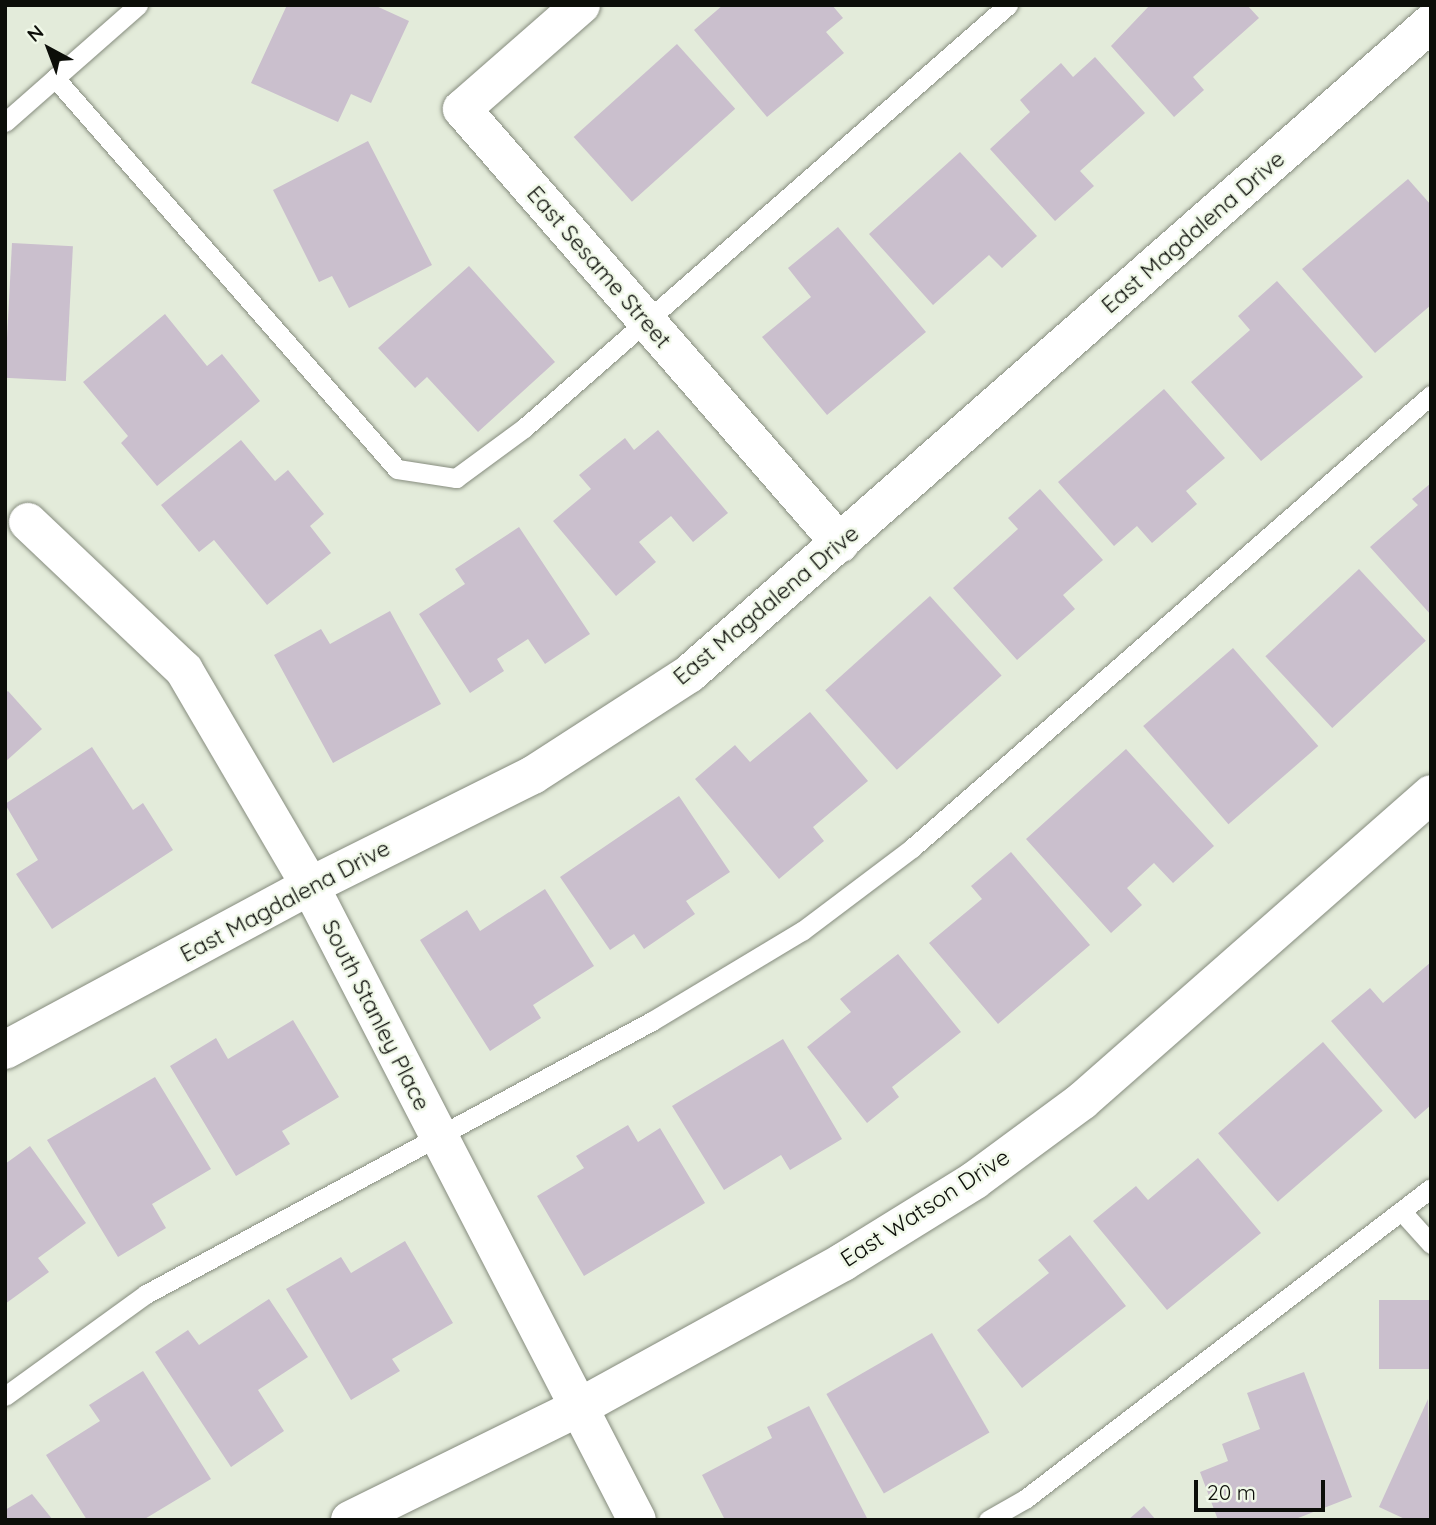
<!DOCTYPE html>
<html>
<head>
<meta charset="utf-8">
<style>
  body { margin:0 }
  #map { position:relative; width:1436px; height:1525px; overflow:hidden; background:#e3ebda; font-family:Quicksand,sans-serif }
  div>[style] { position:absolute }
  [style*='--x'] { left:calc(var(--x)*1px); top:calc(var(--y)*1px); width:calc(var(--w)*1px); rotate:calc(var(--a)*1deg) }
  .building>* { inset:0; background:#cabfcd; transform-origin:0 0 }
  .roads { filter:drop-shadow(0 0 2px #868c7e) drop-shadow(0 0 2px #868c7e) }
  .lane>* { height:19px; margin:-9.5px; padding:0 9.5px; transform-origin:9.5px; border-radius:9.5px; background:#fff }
  .street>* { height:38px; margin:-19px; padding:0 19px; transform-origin:19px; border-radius:19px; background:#fff }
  span { translate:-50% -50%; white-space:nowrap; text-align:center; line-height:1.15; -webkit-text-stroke:5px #f0f8e8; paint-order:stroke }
  .street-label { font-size:23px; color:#0c0e09 }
  .frame { position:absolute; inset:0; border:7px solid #0c0e09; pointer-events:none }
  .north { position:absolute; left:14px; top:14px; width:70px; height:70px; -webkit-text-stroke:5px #f0f8e8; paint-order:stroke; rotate:319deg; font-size:19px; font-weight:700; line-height:28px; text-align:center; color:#0c0e09 }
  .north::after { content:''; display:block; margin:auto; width:24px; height:32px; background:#0c0e09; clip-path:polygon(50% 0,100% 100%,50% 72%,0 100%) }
  .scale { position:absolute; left:1194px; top:1480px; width:131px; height:32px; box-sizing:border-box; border:4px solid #0c0e09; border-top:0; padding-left:9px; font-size:21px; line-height:24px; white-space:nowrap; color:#0c0e09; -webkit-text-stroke:5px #f0f8e8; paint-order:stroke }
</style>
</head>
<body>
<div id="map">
  <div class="building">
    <div style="clip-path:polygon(287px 5px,374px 5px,409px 21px,371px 103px,351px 94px,338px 122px,251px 83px)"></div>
    <div style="clip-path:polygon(723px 5px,832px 5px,843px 18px,826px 32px,844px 53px,767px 117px,694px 30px)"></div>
    <div style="clip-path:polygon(1150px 5px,1247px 5px,1259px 18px,1193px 77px,1204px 90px,1174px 117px,1111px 46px)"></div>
    <div style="left:677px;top:44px;width:87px;height:139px;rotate:48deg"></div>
    <div style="clip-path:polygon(1095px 57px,1145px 113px,1080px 171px,1094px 186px,1055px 221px,990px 149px,1030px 112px,1020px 100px,1061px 63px,1073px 77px)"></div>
    <div style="clip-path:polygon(368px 141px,432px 265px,349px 308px,332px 276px,319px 282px,273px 190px)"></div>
    <div style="clip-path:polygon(960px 152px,1037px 236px,1002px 268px,989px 255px,933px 305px,869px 234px)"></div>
    <div style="clip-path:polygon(1408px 179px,1431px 205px,1431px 305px,1375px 353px,1302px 269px)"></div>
    <div style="clip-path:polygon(838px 227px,926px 332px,827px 415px,762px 337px,811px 297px,788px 268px)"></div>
    <div style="left:12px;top:243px;width:61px;height:135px;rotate:3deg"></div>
    <div style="clip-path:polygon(469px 266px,555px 362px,478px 432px,427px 377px,415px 388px,378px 348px)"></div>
    <div style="clip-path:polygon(1277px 281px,1363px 377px,1261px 461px,1191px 382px,1250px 330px,1238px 316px)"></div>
    <div style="clip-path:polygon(165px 314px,207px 366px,222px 354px,260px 401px,157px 486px,121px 443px,128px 436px,83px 382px)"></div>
    <div style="clip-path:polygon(1164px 389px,1225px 458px,1186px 491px,1197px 504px,1152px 543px,1137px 526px,1114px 546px,1058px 482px)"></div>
    <div style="clip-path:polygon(658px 430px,728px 513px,693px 542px,671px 516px,639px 542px,656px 562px,616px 596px,553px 521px,591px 489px,579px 475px,625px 438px,634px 450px)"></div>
    <div style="clip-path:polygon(241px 440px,275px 481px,288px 470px,324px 514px,310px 526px,331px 553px,267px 605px,214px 540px,199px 552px,161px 505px)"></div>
    <div style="clip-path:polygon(1431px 483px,1431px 615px,1370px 547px,1418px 505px,1412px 499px)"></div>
    <div style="clip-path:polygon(1040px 489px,1103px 560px,1063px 595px,1075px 609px,1017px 660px,953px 588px,1018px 529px,1008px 518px)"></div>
    <div style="clip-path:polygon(519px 527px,590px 634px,545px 664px,528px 639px,497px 659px,504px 671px,470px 693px,419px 614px,465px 584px,455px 569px)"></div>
    <div style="left:1359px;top:569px;width:98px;height:128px;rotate:47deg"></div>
    <div style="left:930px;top:596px;width:107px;height:141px;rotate:48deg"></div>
    <div style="clip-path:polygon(390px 611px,441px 704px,333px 763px,274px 655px,321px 629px,330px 644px)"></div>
    <div style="left:1233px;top:648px;width:130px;height:119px;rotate:49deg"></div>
    <div style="clip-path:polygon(8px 691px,42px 729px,5px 762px,5px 693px)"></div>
    <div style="clip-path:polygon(810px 712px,868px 781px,813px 827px,824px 841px,779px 879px,695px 779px,735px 745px,750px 762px)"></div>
    <div style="clip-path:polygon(92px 747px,133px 810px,143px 803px,173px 850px,52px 929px,16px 874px,38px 860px,5px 804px)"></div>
    <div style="clip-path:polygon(1126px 749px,1214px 846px,1173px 883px,1154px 863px,1127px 888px,1142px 905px,1111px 933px,1026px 839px)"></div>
    <div style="clip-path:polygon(679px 796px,730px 872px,686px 901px,695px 914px,644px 949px,634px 934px,610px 950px,560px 877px)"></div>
    <div style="clip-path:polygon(1011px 852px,1090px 945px,998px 1024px,929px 943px,982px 899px,971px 886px)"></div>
    <div style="clip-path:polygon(545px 889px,594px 966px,533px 1005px,541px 1018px,490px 1051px,420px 940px,467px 910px,480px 931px)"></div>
    <div style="clip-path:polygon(898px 954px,961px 1032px,892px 1087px,899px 1097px,867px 1123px,807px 1047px,851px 1012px,840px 999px)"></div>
    <div style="clip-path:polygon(1431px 962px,1431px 1105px,1415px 1119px,1331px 1021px,1370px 988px,1383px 1003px)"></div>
    <div style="clip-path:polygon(293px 1020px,339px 1097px,282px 1131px,290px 1144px,236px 1176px,170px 1066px,216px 1038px,228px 1059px)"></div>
    <div style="clip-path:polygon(783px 1039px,842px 1139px,790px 1170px,781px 1155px,724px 1190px,672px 1106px)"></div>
    <div style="left:1323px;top:1042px;width:91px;height:139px;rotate:49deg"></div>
    <div style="clip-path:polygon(155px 1077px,211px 1169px,152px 1204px,166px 1228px,118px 1257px,47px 1140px)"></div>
    <div style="clip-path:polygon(628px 1125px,638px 1142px,660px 1128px,705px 1203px,584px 1276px,537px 1196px,584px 1168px,576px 1156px)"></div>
    <div style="clip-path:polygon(30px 1146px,86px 1223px,38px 1258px,49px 1272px,5px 1304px,5px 1164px)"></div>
    <div style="clip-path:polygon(1198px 1158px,1261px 1233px,1167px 1310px,1093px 1221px,1136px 1186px,1148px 1200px)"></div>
    <div style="clip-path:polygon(1070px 1235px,1126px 1306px,1022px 1388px,977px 1330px,1049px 1273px,1038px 1260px)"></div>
    <div style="clip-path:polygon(405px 1241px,453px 1323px,392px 1359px,400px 1371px,351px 1400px,286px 1289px,341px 1257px,351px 1273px)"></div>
    <div style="clip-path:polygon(269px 1299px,308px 1357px,258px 1390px,284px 1431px,231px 1467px,155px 1352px,188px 1330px,199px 1345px)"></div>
    <div style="left:1431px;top:1300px;width:69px;height:52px;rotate:90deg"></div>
    <div style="left:932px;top:1333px;width:115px;height:122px;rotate:60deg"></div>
    <div style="clip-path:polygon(143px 1371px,211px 1479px,143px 1520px,87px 1520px,46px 1455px,100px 1421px,89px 1405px)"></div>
    <div style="clip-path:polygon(1304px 1372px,1352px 1497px,1293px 1520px,1218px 1520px,1200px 1472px,1228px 1461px,1222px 1444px,1260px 1429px,1247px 1393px)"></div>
    <div style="clip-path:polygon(1428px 1399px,1431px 1520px,1407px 1520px,1379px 1507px)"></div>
    <div style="clip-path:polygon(809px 1406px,868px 1520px,725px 1520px,702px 1475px,772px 1438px,767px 1427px)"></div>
    <div style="clip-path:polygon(32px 1494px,53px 1520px,5px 1520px,5px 1510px)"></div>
    <div style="clip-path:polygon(1144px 1506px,1156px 1520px,1128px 1520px)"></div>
  </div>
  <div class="roads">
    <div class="lane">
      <div style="--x:55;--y:78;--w:519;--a:48.82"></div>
      <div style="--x:397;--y:469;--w:60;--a:8.7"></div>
      <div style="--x:456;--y:478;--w:84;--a:-36.3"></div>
      <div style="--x:524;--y:428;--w:643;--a:-41.15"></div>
      <div style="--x:5;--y:122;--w:177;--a:-41.3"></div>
      <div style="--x:1403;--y:1213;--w:42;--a:47.9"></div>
      <div style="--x:5;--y:1396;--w:174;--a:-35.9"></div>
      <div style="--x:146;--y:1294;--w:575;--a:-28.35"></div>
      <div style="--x:652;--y:1021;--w:175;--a:-31"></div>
      <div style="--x:802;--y:931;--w:138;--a:-37"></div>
      <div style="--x:912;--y:848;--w:689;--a:-41.12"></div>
      <div style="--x:988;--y:1520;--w:43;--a:-29.6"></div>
      <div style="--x:1025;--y:1499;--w:511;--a:-37.45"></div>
    </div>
    <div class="street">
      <div style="--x:581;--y:5;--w:158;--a:138.8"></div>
      <div style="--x:462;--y:109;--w:576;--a:48.95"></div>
      <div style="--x:28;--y:522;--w:215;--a:43.5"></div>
      <div style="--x:184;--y:670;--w:250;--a:59.7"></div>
      <div style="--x:310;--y:886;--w:713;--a:62.72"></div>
      <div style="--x:5;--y:1050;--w:346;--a:-28.3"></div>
      <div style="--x:310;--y:886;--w:249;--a:-26.5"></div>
      <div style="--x:533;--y:775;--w:186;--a:-32.9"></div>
      <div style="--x:689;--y:674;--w:987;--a:-41.26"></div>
      <div style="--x:350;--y:1520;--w:252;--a:-26.2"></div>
      <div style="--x:576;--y:1409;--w:305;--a:-28.8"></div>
      <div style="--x:843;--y:1262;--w:155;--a:-31.8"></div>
      <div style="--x:975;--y:1180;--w:133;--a:-36.4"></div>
      <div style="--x:1082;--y:1101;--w:465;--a:-41.3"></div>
    </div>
  </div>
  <div class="street-label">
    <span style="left:1193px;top:232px;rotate:-41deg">East Magdalena Drive</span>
    <span style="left:599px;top:267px;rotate:49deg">East Sesame Street</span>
    <span style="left:766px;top:605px;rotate:-40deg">East Magdalena Drive</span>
    <span style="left:285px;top:901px;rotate:-28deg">East Magdalena Drive</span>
    <span style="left:376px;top:1015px;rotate:63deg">South Stanley Place</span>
    <span style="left:925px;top:1208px;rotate:-33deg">East Watson Drive</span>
  </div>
  <div class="frame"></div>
  <div class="north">N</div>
  <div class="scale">20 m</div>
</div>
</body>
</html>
